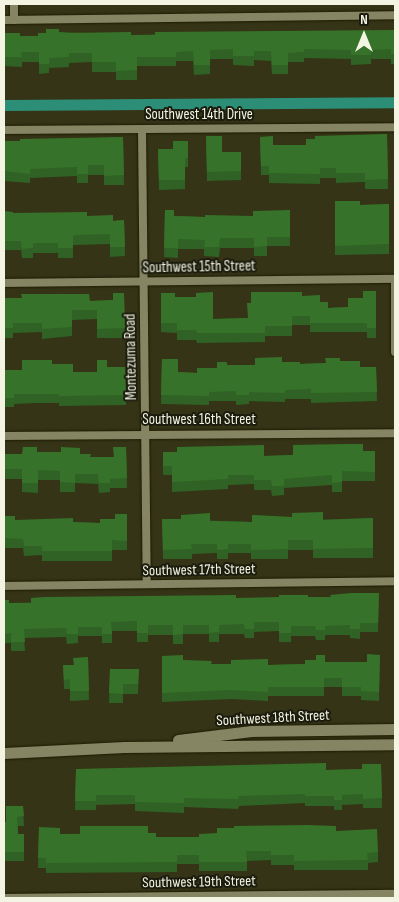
<!DOCTYPE html>
<html>
<head>
<meta charset="utf-8">
<style>
  body { margin:0 }
  #map { position:relative; width:399px; height:902px; overflow:hidden; background:#353416; font-family:"Sofia Sans Condensed",sans-serif }
  div>[style] { position:absolute }
  [style*='--x'] { left:calc(var(--x)*1px); top:calc(var(--y)*1px); width:calc(var(--w)*1px); rotate:calc(var(--a)*1deg) }
  .canal>* { height:11px; margin:-5.5px; padding:0 5.5px; transform-origin:5.5px; border-radius:5.5px; background:#2c8e76 }
  .roads { filter:drop-shadow(0 0 1px #1d1b00) drop-shadow(0 0 1px #1d1b00) }
  .minor>* { height:8px; margin:-4px; padding:0 4px; transform-origin:4px; border-radius:4px; background:#858564 }
  .secondary>* { height:11px; margin:-5.5px; padding:0 5.5px; transform-origin:5.5px; border-radius:5.5px; background:#858564 }
  .wall>* { inset:0; background:#2f6224 }
  .building>* { inset:0; background:#37722a }
  span { translate:-50% -50%; white-space:nowrap; text-align:center; line-height:1.15; -webkit-text-stroke:4px #1b1b0e; paint-order:stroke }
  .street-label { font-size:15px; color:#f4f4e2 }
  .frame { position:absolute; inset:0; border:5px solid #f4f4e2; pointer-events:none }
  .north { position:absolute; left:339px; top:10px; width:50px; height:50px; -webkit-text-stroke:4px #1b1b0e; paint-order:stroke; rotate:0deg; font-size:14px; font-weight:700; line-height:20px; text-align:center; color:#f4f4e2 }
  .north::after { content:''; display:block; margin:auto; width:18px; height:22px; background:#f4f4e2; clip-path:polygon(50% 0,100% 100%,50% 72%,0 100%) }
</style>
</head>
<body>
<div id="map">
  <div class="canal">
    <div style="--x:4;--y:105;--w:391;--a:-0.4"></div>
  </div>
  <div class="roads">
    <div class="minor">
      <div style="--x:14;--y:4;--w:16;--a:90"></div>
      <div style="--x:4;--y:20;--w:391;--a:-0.7"></div>
      <div style="--x:4;--y:130;--w:391;--a:-0.4"></div>
      <div style="--x:142;--y:130;--w:454;--a:89.4"></div>
      <div style="--x:395;--y:279;--w:73;--a:90"></div>
      <div style="--x:4;--y:283;--w:391;--a:-0.6"></div>
      <div style="--x:4;--y:436;--w:391;--a:-0.4"></div>
      <div style="--x:4;--y:586;--w:391;--a:-0.7"></div>
      <div style="--x:4;--y:898;--w:391;--a:-0.6"></div>
    </div>
    <div class="secondary">
      <div style="--x:178;--y:740;--w:74;--a:-7"></div>
      <div style="--x:251;--y:731;--w:144;--a:-0.8"></div>
      <div style="--x:4;--y:753;--w:120;--a:-2.9"></div>
      <div style="--x:124;--y:747;--w:271;--a:-0.6"></div>
    </div>
  </div>
  <div class="wall">
    <div style="clip-path:polygon(395px 30px,395px 64px,391px 64px,391px 59px,371px 59px,371px 64px,351px 65px,351px 59px,304px 58px,304px 62px,288px 62px,288px 74px,272px 74px,271px 61px,254px 60px,254px 66px,233px 65px,233px 59px,210px 59px,210px 74px,194px 75px,193px 61px,176px 61px,176px 66px,137px 66px,137px 80px,116px 80px,116px 72px,92px 72px,92px 62px,69px 63px,69px 67px,49px 68px,49px 73px,39px 74px,39px 62px,22px 62px,22px 67px,4px 66px,4px 33px,20px 36px,38px 36px,59px 32px,131px 35px)"></div>
    <div style="clip-path:polygon(387px 134px,388px 189px,365px 189px,365px 182px,336px 183px,336px 178px,320px 178px,320px 184px,269px 183px,269px 175px,261px 175px,260px 137px,273px 145px,306px 145px,315px 139px)"></div>
    <div style="clip-path:polygon(206px 136px,222px 152px,241px 152px,241px 180px,207px 181px)"></div>
    <div style="clip-path:polygon(123px 137px,124px 185px,104px 185px,104px 175px,88px 175px,88px 183px,77px 183px,77px 176px,30px 178px,30px 183px,4px 181px,4px 141px,20px 141px)"></div>
    <div style="clip-path:polygon(188px 141px,188px 167px,185px 167px,185px 189px,159px 190px,158px 149px,173px 149px)"></div>
    <div style="clip-path:polygon(335px 201px,360px 205px,389px 204px,389px 254px,335px 255px)"></div>
    <div style="clip-path:polygon(165px 210px,174px 216px,205px 217px,253px 216px,290px 210px,290px 246px,267px 246px,267px 256px,254px 256px,254px 248px,220px 248px,219px 257px,204px 256px,204px 249px,178px 249px,178px 258px,164px 257px)"></div>
    <div style="clip-path:polygon(4px 211px,13px 213px,87px 216px,113px 221px,124px 220px,125px 256px,110px 257px,110px 244px,73px 245px,73px 258px,58px 258px,58px 253px,33px 253px,33px 258px,22px 258px,21px 250px,4px 250px)"></div>
    <div style="clip-path:polygon(376px 291px,376px 338px,367px 338px,367px 332px,310px 332px,310px 325px,292px 325px,292px 336px,265px 336px,265px 342px,197px 343px,196px 340px,177px 340px,177px 333px,161px 332px,161px 293px,175px 297px,213px 319px,247px 318px,302px 296px,320px 302px,328px 308px,348px 307px)"></div>
    <div style="clip-path:polygon(124px 293px,125px 338px,97px 338px,97px 319px,72px 320px,72px 336px,42px 339px,42px 332px,13px 333px,13px 338px,4px 338px,4px 298px,90px 301px,113px 300px)"></div>
    <div style="clip-path:polygon(162px 359px,178px 372px,197px 373px,227px 365px,255px 365px,282px 362px,300px 364px,326px 363px,340px 361px,360px 367px,376px 367px,377px 401px,311px 403px,311px 399px,285px 399px,285px 402px,249px 401px,249px 404px,236px 405px,236px 401px,209px 401px,209px 405px,161px 404px)"></div>
    <div style="clip-path:polygon(52px 364px,73px 372px,97px 372px,107px 367px,125px 367px,126px 405px,59px 406px,59px 403px,37px 403px,14px 404px,14px 407px,4px 407px,4px 370px,22px 370px)"></div>
    <div style="clip-path:polygon(126px 447px,127px 488px,110px 488px,110px 492px,99px 493px,98px 484px,75px 483px,75px 492px,60px 492px,60px 480px,38px 480px,38px 493px,22px 492px,22px 479px,4px 479px,4px 454px,22px 454px,37px 452px,80px 454px,90px 457px,113px 457px)"></div>
    <div style="clip-path:polygon(363px 451px,375px 451px,375px 481px,342px 481px,342px 492px,332px 492px,332px 485px,284px 488px,284px 495px,272px 496px,271px 490px,254px 490px,254px 484px,228px 485px,228px 489px,172px 492px,172px 475px,163px 475px,163px 452px,264px 456px,293px 455px)"></div>
    <div style="clip-path:polygon(127px 514px,127px 550px,112px 550px,112px 561px,42px 561px,42px 555px,24px 556px,23px 548px,4px 548px,4px 516px,15px 520px,100px 523px,115px 519px)"></div>
    <div style="clip-path:polygon(373px 518px,373px 558px,313px 558px,313px 550px,288px 550px,288px 559px,251px 559px,251px 553px,228px 553px,228px 559px,217px 559px,217px 553px,192px 554px,192px 559px,163px 559px,162px 519px,252px 522px)"></div>
    <div style="clip-path:polygon(379px 593px,378px 632px,360px 632px,360px 639px,350px 638px,350px 635px,325px 635px,325px 640px,316px 640px,315px 636px,291px 636px,291px 642px,279px 642px,279px 631px,254px 632px,254px 638px,245px 638px,244px 634px,219px 634px,219px 642px,209px 642px,209px 634px,183px 634px,183px 644px,173px 644px,173px 635px,148px 635px,148px 642px,137px 642px,137px 631px,112px 631px,112px 643px,102px 643px,102px 636px,78px 636px,78px 643px,67px 644px,66px 637px,24px 638px,25px 651px,11px 651px,11px 643px,4px 643px,4px 600px,9px 603px,331px 597px)"></div>
    <div style="clip-path:polygon(380px 655px,379px 701px,361px 700px,361px 696px,342px 696px,342px 687px,324px 687px,324px 696px,268px 696px,268px 701px,231px 699px,162px 702px,162px 656px,183px 660px,211px 664px,268px 665px,305px 664px,325px 662px,367px 662px)"></div>
    <div style="clip-path:polygon(88px 657px,89px 700px,70px 701px,70px 689px,64px 689px,63px 665px,74px 665px)"></div>
    <div style="clip-path:polygon(110px 669px,139px 669px,138px 694px,123px 694px,123px 703px,109px 703px)"></div>
    <div style="clip-path:polygon(381px 764px,382px 808px,363px 808px,363px 804px,342px 805px,342px 810px,334px 810px,334px 806px,305px 806px,305px 803px,239px 806px,238px 809px,184px 807px,184px 813px,135px 811px,135px 804px,96px 805px,96px 810px,75px 810px,76px 769px,326px 770px,362px 769px)"></div>
    <div style="clip-path:polygon(23px 806px,24px 826px,18px 826px,18px 834px,24px 834px,24px 861px,4px 861px,4px 822px,6px 822px)"></div>
    <div style="clip-path:polygon(39px 827px,60px 834px,148px 833px,156px 837px,199px 837px,336px 831px,378px 852px,378px 862px,368px 863px,368px 870px,294px 870px,294px 865px,271px 865px,271px 860px,247px 861px,247px 871px,199px 871px,199px 864px,177px 864px,177px 872px,46px 873px,46px 868px,38px 868px)"></div>
  </div>
  <div class="building">
    <div style="clip-path:polygon(46px 29px,59px 29px,59px 32px,68px 33px,131px 32px,131px 35px,155px 35px,155px 32px,395px 30px,395px 54px,391px 54px,391px 49px,371px 50px,371px 55px,351px 55px,351px 50px,304px 49px,304px 52px,288px 53px,288px 65px,272px 65px,271px 51px,254px 51px,254px 56px,233px 56px,233px 49px,210px 50px,210px 65px,194px 65px,193px 51px,176px 52px,176px 57px,137px 57px,137px 70px,116px 71px,116px 62px,92px 62px,92px 53px,69px 53px,69px 57px,49px 58px,49px 64px,39px 64px,39px 52px,21px 52px,22px 57px,4px 57px,4px 33px,20px 33px,20px 36px,38px 36px,38px 33px,46px 33px)"></div>
    <div style="clip-path:polygon(387px 134px,388px 179px,365px 180px,365px 173px,336px 173px,336px 168px,320px 168px,320px 174px,269px 173px,269px 166px,261px 166px,260px 137px,273px 136px,273px 145px,306px 145px,306px 139px,315px 139px,315px 136px)"></div>
    <div style="clip-path:polygon(206px 136px,222px 136px,222px 152px,241px 152px,241px 171px,207px 172px)"></div>
    <div style="clip-path:polygon(123px 137px,124px 175px,104px 176px,104px 165px,88px 165px,88px 174px,77px 174px,77px 167px,30px 169px,30px 174px,4px 171px,4px 141px,20px 141px,20px 139px)"></div>
    <div style="clip-path:polygon(173px 141px,188px 141px,188px 158px,185px 158px,185px 180px,159px 180px,158px 149px,173px 149px)"></div>
    <div style="clip-path:polygon(335px 201px,360px 201px,360px 205px,389px 204px,389px 244px,335px 246px)"></div>
    <div style="clip-path:polygon(165px 210px,174px 210px,174px 216px,205px 217px,205px 215px,253px 216px,253px 211px,290px 210px,290px 237px,267px 237px,267px 246px,254px 247px,254px 238px,220px 238px,219px 247px,204px 247px,205px 240px,178px 239px,178px 248px,164px 248px)"></div>
    <div style="clip-path:polygon(4px 211px,13px 212px,13px 213px,87px 212px,87px 216px,113px 215px,113px 221px,124px 220px,125px 247px,110px 247px,110px 234px,73px 235px,73px 248px,58px 248px,58px 243px,33px 243px,33px 248px,22px 249px,21px 241px,4px 241px)"></div>
    <div style="clip-path:polygon(363px 291px,376px 291px,376px 328px,367px 328px,367px 323px,310px 323px,310px 316px,292px 316px,292px 326px,265px 326px,265px 333px,197px 333px,196px 330px,177px 330px,177px 323px,161px 323px,161px 293px,175px 293px,175px 297px,196px 297px,196px 293px,213px 292px,213px 319px,248px 318px,247px 303px,251px 303px,251px 292px,302px 292px,302px 296px,320px 295px,320px 302px,328px 302px,328px 308px,348px 307px,348px 298px,363px 298px)"></div>
    <div style="clip-path:polygon(113px 293px,124px 293px,125px 328px,97px 329px,97px 310px,72px 310px,72px 327px,42px 329px,42px 323px,13px 323px,13px 328px,4px 328px,4px 298px,22px 298px,21px 294px,89px 294px,90px 301px,113px 300px)"></div>
    <div style="clip-path:polygon(282px 357px,282px 362px,300px 362px,300px 364px,326px 363px,325px 358px,340px 358px,340px 361px,360px 361px,360px 367px,376px 367px,377px 392px,311px 393px,311px 389px,285px 390px,285px 393px,249px 392px,249px 395px,236px 395px,236px 391px,209px 392px,209px 396px,161px 395px,162px 359px,178px 359px,178px 372px,197px 373px,197px 368px,217px 368px,217px 362px,227px 362px,227px 365px,255px 365px,255px 358px)"></div>
    <div style="clip-path:polygon(22px 360px,52px 360px,52px 364px,73px 364px,73px 372px,97px 372px,97px 360px,107px 360px,107px 367px,125px 367px,126px 395px,59px 396px,59px 394px,14px 394px,14px 398px,4px 398px,4px 370px,22px 370px)"></div>
    <div style="clip-path:polygon(346px 444px,363px 444px,363px 451px,375px 451px,375px 472px,342px 471px,342px 482px,332px 483px,332px 475px,284px 479px,284px 486px,272px 486px,271px 480px,254px 480px,254px 475px,228px 475px,228px 479px,172px 482px,172px 466px,163px 466px,163px 452px,177px 452px,177px 447px,264px 445px,264px 456px,293px 455px,293px 445px)"></div>
    <div style="clip-path:polygon(23px 447px,37px 447px,37px 452px,61px 452px,61px 447px,80px 448px,80px 454px,91px 454px,90px 457px,114px 457px,113px 447px,126px 447px,127px 478px,110px 479px,110px 483px,99px 483px,98px 474px,75px 474px,75px 483px,60px 482px,60px 471px,38px 470px,38px 483px,22px 483px,22px 469px,4px 469px,4px 454px,22px 454px)"></div>
    <div style="clip-path:polygon(323px 512px,323px 520px,373px 518px,373px 548px,313px 549px,313px 540px,288px 540px,288px 549px,251px 550px,251px 544px,228px 544px,228px 549px,217px 550px,217px 544px,191px 544px,192px 549px,163px 550px,162px 519px,181px 519px,181px 515px,210px 513px,210px 521px,252px 522px,252px 515px,292px 517px,292px 513px)"></div>
    <div style="clip-path:polygon(115px 514px,127px 514px,127px 541px,112px 540px,112px 551px,42px 551px,42px 546px,24px 546px,23px 539px,4px 538px,4px 516px,15px 516px,15px 520px,73px 518px,73px 522px,100px 523px,100px 519px,115px 519px)"></div>
    <div style="clip-path:polygon(351px 593px,379px 593px,378px 623px,360px 623px,360px 629px,350px 629px,350px 625px,325px 626px,325px 630px,316px 630px,315px 626px,291px 626px,291px 633px,279px 633px,279px 622px,254px 622px,254px 629px,245px 629px,244px 624px,219px 625px,219px 632px,209px 633px,209px 625px,183px 625px,183px 634px,173px 635px,173px 625px,148px 625px,148px 633px,137px 633px,137px 621px,111px 622px,112px 634px,102px 634px,102px 627px,78px 627px,78px 634px,67px 634px,66px 628px,24px 629px,25px 642px,11px 642px,11px 633px,4px 634px,4px 600px,9px 600px,9px 603px,31px 603px,31px 598px,44px 597px,236px 595px,236px 598px,279px 597px,279px 595px,308px 595px,308px 597px,331px 597px,330px 595px)"></div>
    <div style="clip-path:polygon(367px 654px,380px 655px,379px 692px,361px 691px,361px 687px,342px 687px,342px 678px,324px 678px,324px 687px,268px 687px,268px 692px,231px 690px,162px 693px,162px 656px,183px 655px,183px 660px,212px 661px,211px 664px,231px 664px,231px 660px,268px 659px,268px 665px,305px 664px,305px 660px,316px 660px,316px 655px,325px 655px,325px 662px,367px 662px)"></div>
    <div style="clip-path:polygon(88px 657px,89px 691px,70px 691px,70px 679px,64px 680px,63px 665px,74px 665px,73px 658px)"></div>
    <div style="clip-path:polygon(110px 669px,139px 669px,138px 684px,123px 684px,123px 694px,109px 693px)"></div>
    <div style="clip-path:polygon(326px 763px,326px 770px,362px 769px,362px 764px,381px 764px,382px 798px,363px 799px,363px 794px,342px 795px,342px 800px,334px 800px,334px 796px,305px 796px,305px 794px,239px 796px,238px 799px,184px 798px,184px 803px,135px 802px,135px 795px,96px 795px,96px 801px,75px 801px,76px 769px)"></div>
    <div style="clip-path:polygon(6px 806px,23px 806px,24px 816px,17px 817px,18px 834px,24px 834px,24px 852px,4px 852px,4px 822px,6px 822px)"></div>
    <div style="clip-path:polygon(307px 825px,336px 826px,336px 831px,377px 829px,378px 852px,367px 853px,368px 860px,294px 861px,294px 855px,271px 855px,271px 851px,246px 851px,247px 862px,199px 862px,199px 855px,177px 855px,177px 862px,46px 863px,46px 858px,38px 858px,39px 827px,60px 828px,60px 834px,80px 834px,80px 826px,148px 826px,148px 833px,156px 833px,156px 837px,199px 837px,199px 834px,217px 833px,217px 828px,234px 828px,234px 826px)"></div>
  </div>
  <div class="street-label">
    <span style="left:199px;top:115px">Southwest 14th Drive</span>
    <span style="left:199px;top:267px;rotate:-1deg">Southwest 15th Street</span>
    <span style="left:131px;top:357px;rotate:-91deg">Montezuma Road</span>
    <span style="left:199px;top:420px">Southwest 16th Street</span>
    <span style="left:199px;top:570px;rotate:-1deg">Southwest 17th Street</span>
    <span style="left:273px;top:718px;rotate:-3deg">Southwest 18th Street</span>
    <span style="left:199px;top:882px;rotate:-1deg">Southwest 19th Street</span>
  </div>
  <div class="frame"></div>
  <div class="north">N</div>
</div>
</body>
</html>
